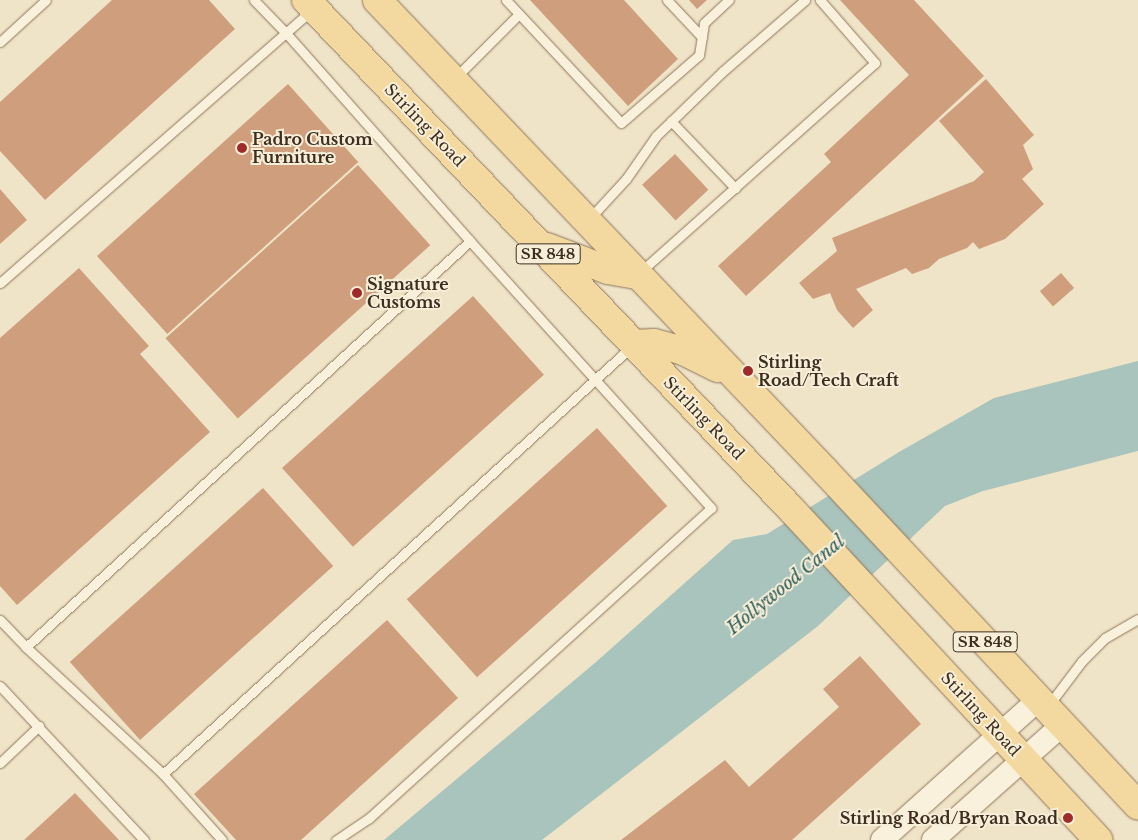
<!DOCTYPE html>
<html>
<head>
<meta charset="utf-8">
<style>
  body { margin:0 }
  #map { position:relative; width:1138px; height:840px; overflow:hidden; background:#f0e4c8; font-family:"Libre Baskerville",serif }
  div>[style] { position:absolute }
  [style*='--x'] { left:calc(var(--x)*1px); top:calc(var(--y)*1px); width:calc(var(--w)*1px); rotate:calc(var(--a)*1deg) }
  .water>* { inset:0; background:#a9c4bc }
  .building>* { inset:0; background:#cf9f7d; transform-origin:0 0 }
  .roads { filter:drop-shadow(0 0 1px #8d765c) drop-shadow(0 0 1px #8d765c) }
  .service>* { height:9px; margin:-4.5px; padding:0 4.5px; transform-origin:4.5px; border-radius:4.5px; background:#faf1dc }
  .tertiary>* { height:22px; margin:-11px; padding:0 11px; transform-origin:11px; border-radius:11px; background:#faf1dc }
  .primary>* { height:28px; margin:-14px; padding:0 14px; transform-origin:14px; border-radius:14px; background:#f3d9a0 }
  .dots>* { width:14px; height:14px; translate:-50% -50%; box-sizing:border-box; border:2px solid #f7eed8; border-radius:50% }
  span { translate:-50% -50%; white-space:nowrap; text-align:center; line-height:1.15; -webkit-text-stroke:4px #f7eed8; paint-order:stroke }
  .shield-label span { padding:1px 4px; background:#f7eed8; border:1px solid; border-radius:4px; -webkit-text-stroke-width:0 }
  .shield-label { font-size:15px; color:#3d2e20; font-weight:700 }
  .street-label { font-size:16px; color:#3d2e20 }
  .poi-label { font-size:16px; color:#3d2e20; font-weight:700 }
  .left { translate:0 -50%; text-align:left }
  .right { translate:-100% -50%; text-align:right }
  .water-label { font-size:18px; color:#2f5d5a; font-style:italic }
</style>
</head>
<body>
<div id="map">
  <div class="water">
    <div style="clip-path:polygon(1138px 361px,1138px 451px,983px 491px,945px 506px,818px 626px,542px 840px,384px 840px,596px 662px,733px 540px,767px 534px,899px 452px,994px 398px)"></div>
  </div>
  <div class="building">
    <div style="clip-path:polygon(112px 0,209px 0,235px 29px,45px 200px,0 151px,0 102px)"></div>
    <div style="clip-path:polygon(530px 0,624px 0,678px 59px,628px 106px)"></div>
    <div style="clip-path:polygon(689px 0,707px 0,697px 9px)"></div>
    <div style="clip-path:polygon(840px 0,914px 0,984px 76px,746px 296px,718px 266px,831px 162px,824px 154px,909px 75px)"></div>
    <div style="clip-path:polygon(986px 79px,1034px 135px,1023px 145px,1033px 169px,1022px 179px,1044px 204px,1005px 239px,979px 249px,973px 242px,967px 248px,939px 259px,929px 268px,912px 274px,906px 268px,856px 289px,873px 310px,853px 328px,837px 310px,830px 293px,813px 299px,799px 283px,837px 251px,832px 238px,974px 181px,984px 172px,939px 121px)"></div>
    <div style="left:288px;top:84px;width:105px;height:257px;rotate:48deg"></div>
    <div style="left:675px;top:154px;width:49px;height:45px;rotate:47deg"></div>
    <div style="left:358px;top:165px;width:108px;height:259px;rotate:48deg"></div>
    <div style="clip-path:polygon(0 189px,27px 220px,0 244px)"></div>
    <div style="clip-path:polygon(79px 268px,149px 346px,140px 354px,210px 432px,17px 605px,0 586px,0 338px)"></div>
    <div style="left:1061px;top:273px;width:20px;height:28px;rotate:49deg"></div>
    <div style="left:473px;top:296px;width:106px;height:257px;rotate:48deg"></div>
    <div style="left:597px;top:428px;width:105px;height:256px;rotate:48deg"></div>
    <div style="left:263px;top:488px;width:105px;height:260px;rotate:48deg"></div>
    <div style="clip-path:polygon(387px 620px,458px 698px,301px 840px,236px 840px,194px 794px)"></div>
    <div style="clip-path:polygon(860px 656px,921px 724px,792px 840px,621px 840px,725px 760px,749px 787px,839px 707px,823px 689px)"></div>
    <div style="clip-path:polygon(75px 793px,119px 840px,24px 840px)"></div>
  </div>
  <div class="roads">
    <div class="service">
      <div style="--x:254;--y:0;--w:46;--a:45.9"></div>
      <div style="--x:286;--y:33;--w:278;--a:48.5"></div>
      <div style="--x:506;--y:0;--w:168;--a:46.9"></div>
      <div style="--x:621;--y:123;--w:103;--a:-41.1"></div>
      <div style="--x:699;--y:55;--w:32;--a:-81"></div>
      <div style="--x:704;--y:23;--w:34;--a:-43"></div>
      <div style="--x:667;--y:0;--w:51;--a:46.6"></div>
      <div style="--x:0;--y:42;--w:62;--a:-42.4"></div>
      <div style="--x:454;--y:79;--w:91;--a:-45"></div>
      <div style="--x:671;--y:121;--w:93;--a:46.3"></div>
      <div style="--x:590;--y:218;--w:53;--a:-47.3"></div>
      <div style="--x:626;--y:179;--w:52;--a:-55.1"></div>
      <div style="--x:656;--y:136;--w:92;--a:-44.1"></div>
      <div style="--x:722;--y:72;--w:110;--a:-40.9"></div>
      <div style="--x:639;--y:273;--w:316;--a:-41.7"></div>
      <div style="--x:875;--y:63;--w:84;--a:-131.1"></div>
      <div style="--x:0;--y:283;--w:415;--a:-41.2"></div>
      <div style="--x:0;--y:620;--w:37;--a:46"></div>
      <div style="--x:0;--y:686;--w:211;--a:46.9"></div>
      <div style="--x:1048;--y:706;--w:56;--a:-52.9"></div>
      <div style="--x:1082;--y:661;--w:33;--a:-45"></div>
      <div style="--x:1105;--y:638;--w:38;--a:-30"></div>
      <div style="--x:0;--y:763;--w:54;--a:-43.5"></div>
      <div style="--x:163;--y:774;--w:635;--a:-42.38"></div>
      <div style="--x:222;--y:840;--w:89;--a:-131.8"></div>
      <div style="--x:163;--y:774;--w:187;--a:-137.2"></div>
      <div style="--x:26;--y:647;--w:602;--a:-42.44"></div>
      <div style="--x:470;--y:241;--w:360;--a:47.9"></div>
      <div style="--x:711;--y:508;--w:462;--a:137.8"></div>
      <div style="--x:369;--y:818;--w:40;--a:146"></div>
    </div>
    <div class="tertiary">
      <div style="--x:882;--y:840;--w:210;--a:-41.9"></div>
      <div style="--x:933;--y:840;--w:173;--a:-41.7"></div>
    </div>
    <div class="primary">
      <div style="--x:306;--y:0;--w:702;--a:46.39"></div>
      <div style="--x:790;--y:508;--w:453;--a:47.1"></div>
      <div style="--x:377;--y:0;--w:650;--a:46.43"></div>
      <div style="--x:825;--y:471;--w:458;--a:46.9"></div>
      <div style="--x:547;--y:247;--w:65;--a:20.7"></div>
      <div style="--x:608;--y:270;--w:29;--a:10"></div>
      <div style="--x:634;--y:344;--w:20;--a:-3"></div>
      <div style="--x:654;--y:343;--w:30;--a:15"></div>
      <div style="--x:683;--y:351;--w:39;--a:26"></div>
    </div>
  </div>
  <div class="dots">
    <div style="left:242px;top:148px;background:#9e2a2b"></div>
    <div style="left:357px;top:293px;background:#9e2a2b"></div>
    <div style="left:748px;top:371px;background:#9e2a2b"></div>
    <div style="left:1068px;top:818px;background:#9e2a2b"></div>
  </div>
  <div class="shield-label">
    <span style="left:548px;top:254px">SR 848</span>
    <span style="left:985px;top:642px">SR 848</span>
  </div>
  <div class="street-label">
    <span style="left:425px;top:125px;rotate:46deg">Stirling Road</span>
    <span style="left:704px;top:418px;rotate:46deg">Stirling Road</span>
    <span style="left:981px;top:714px;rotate:47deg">Stirling Road</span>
  </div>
  <div class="poi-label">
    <span class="left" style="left:252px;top:148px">Padro Custom<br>Furniture</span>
    <span class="left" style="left:367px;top:293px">Signature<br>Customs</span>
    <span class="left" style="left:758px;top:371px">Stirling<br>Road/Tech Craft</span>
    <span class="right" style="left:1058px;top:818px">Stirling Road/Bryan Road</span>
  </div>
  <div class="water-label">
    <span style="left:786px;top:585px;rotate:-39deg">Hollywood Canal</span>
  </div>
</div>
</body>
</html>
